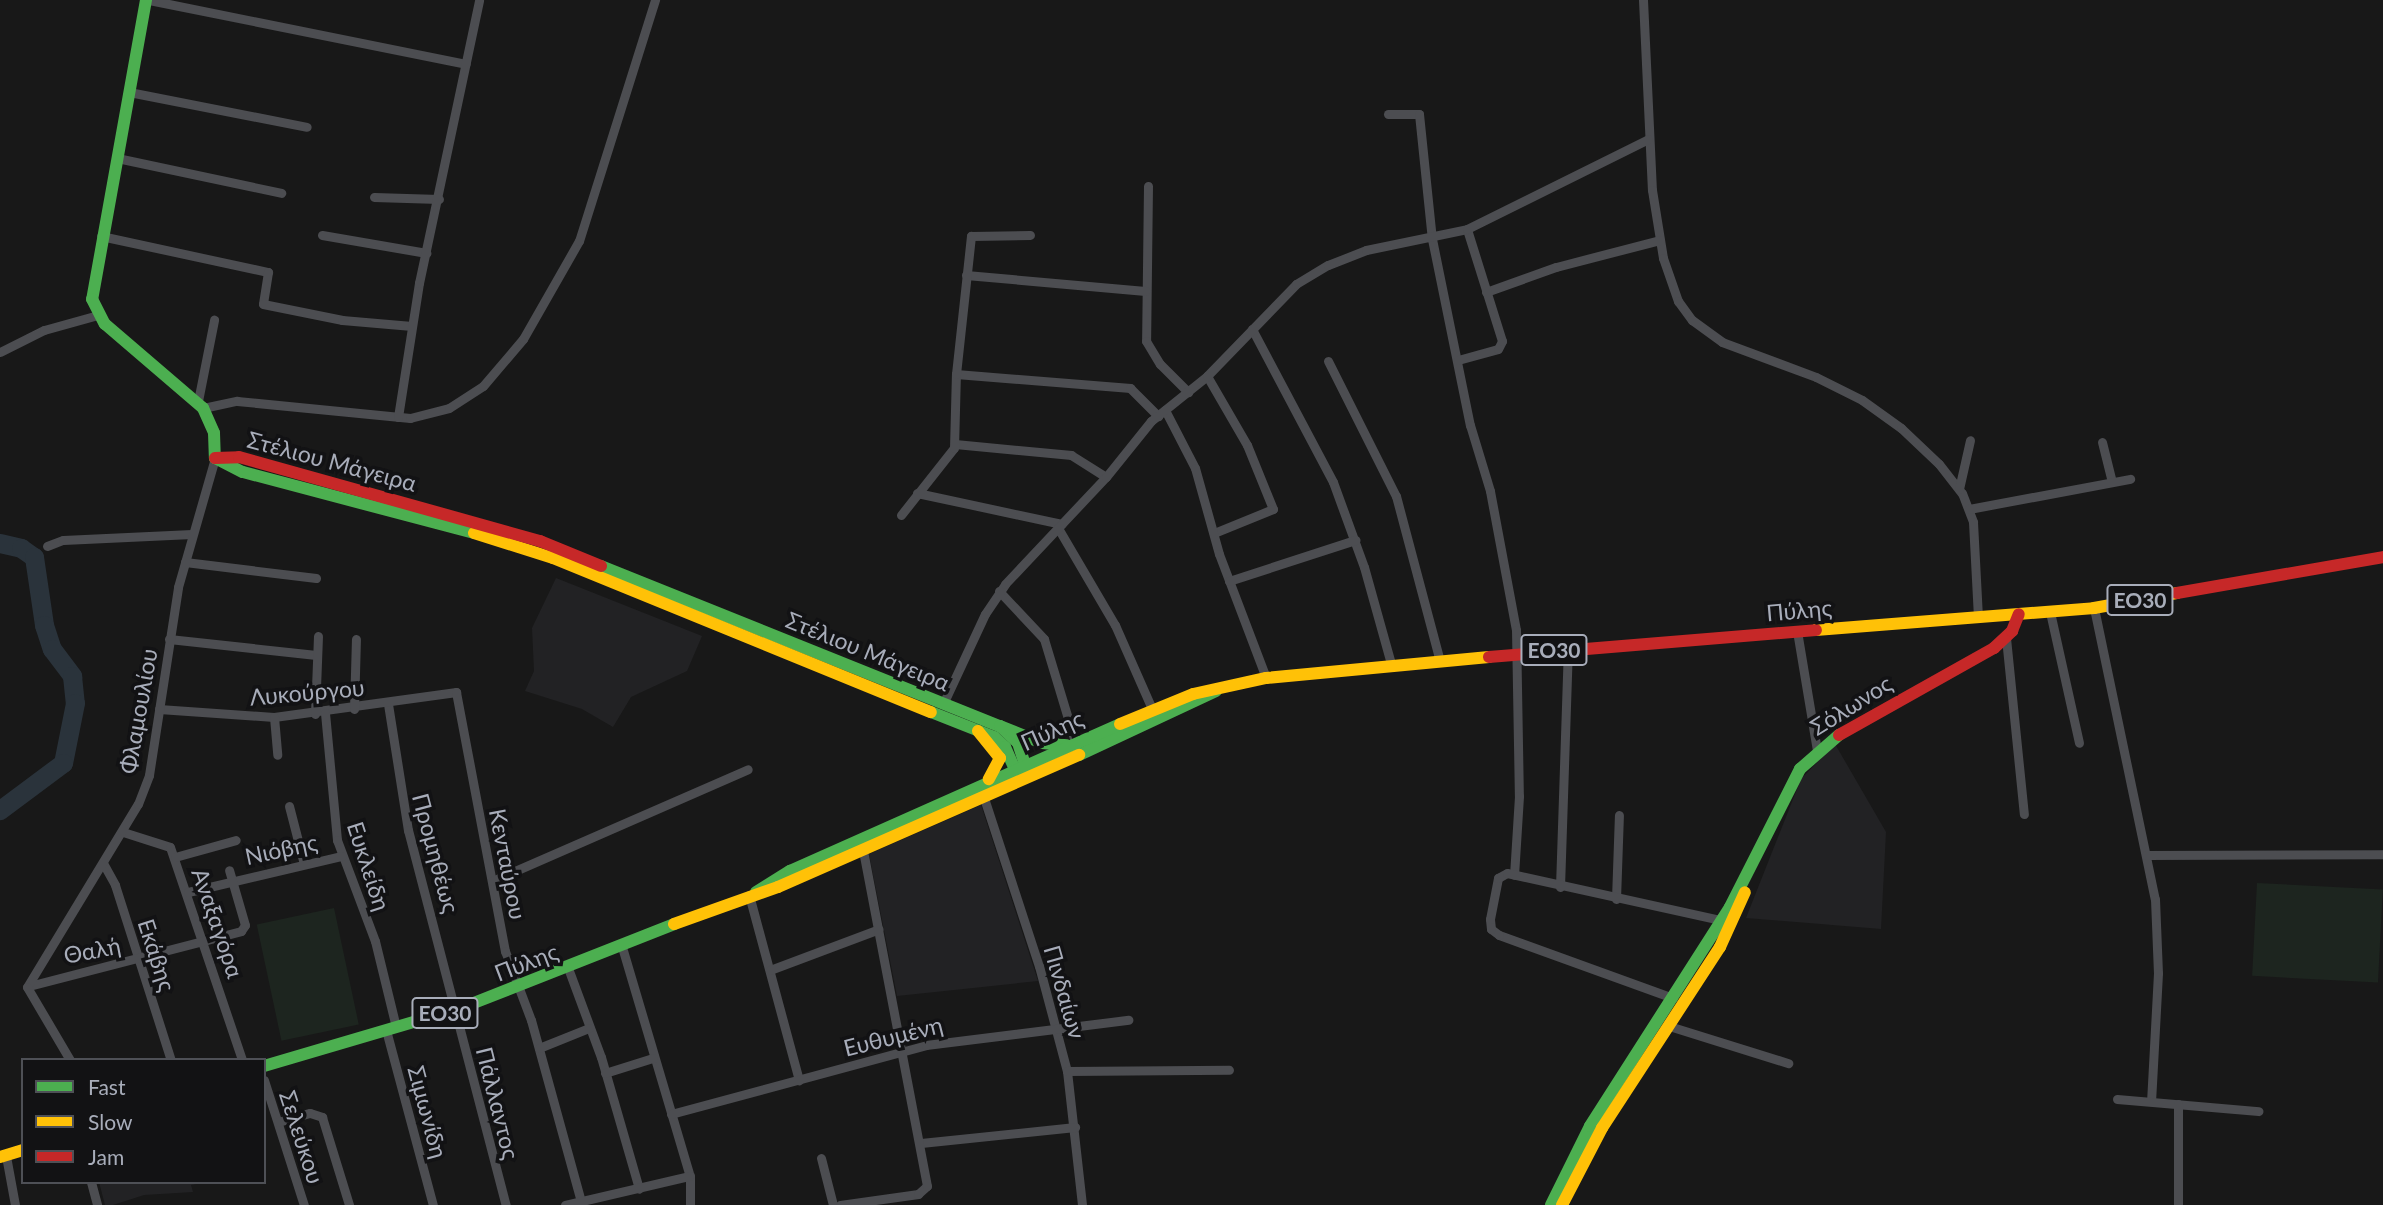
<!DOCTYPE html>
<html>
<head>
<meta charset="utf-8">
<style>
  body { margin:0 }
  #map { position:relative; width:2383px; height:1205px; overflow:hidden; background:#181818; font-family:Lato,sans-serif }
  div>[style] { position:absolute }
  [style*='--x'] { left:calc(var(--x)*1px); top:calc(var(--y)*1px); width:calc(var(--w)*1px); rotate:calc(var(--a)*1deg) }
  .built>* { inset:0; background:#222224 }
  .green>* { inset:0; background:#1d251f; transform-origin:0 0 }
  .river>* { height:19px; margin:-9.5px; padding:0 9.5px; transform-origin:9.5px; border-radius:9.5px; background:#2a333b }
  .street>* { height:9px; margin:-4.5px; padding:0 4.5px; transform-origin:4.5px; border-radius:4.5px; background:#4c4d51 }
  .fast>* { height:12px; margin:-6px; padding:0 6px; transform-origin:6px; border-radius:6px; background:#4caf50 }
  .slow>* { height:12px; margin:-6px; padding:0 6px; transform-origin:6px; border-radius:6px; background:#ffc107 }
  .jam>* { height:12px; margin:-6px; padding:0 6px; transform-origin:6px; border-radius:6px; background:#c62828 }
  span { translate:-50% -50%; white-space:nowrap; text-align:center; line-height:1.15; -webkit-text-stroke:7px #121214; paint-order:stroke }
  .shield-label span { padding:2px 5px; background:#121214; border:2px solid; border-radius:5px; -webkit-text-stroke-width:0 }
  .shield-label { font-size:21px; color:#a8adba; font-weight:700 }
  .street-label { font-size:23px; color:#a8adba }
  .legend { position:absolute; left:21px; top:1058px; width:245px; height:126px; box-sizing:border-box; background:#121214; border:2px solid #4e5056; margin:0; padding:9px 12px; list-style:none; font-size:21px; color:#a8adba }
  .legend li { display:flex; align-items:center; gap:14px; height:35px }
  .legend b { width:35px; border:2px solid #4e5056 }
</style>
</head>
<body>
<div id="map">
  <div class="built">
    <div style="clip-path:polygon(556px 578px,702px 636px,687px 671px,631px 697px,613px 727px,582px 709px,525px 691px,534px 671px,532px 628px)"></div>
    <div style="clip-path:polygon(1835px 744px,1886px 832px,1881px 929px,1746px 918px,1801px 779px)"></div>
    <div style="clip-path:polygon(981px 805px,1038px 981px,897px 996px,869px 854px)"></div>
    <div style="clip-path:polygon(99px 1182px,207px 1182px,191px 1185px,193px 1192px,144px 1195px,113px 1205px,105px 1205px)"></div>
  </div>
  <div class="green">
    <div style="left:2257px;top:883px;width:126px;height:93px;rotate:3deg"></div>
    <div style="left:334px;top:908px;width:119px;height:79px;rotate:78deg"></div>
  </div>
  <div class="river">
    <div style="--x:0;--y:543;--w:22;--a:13"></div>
    <div style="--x:21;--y:548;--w:16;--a:35"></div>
    <div style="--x:34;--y:557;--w:69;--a:81.6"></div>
    <div style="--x:44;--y:625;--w:25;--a:72"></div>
    <div style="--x:52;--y:649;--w:34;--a:53"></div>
    <div style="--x:72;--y:676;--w:27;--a:84"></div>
    <div style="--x:75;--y:703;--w:61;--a:101.3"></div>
    <div style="--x:63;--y:763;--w:79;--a:143.3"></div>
  </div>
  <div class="street">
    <div style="--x:149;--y:0;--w:323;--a:11.4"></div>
    <div style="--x:1643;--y:0;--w:190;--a:87.3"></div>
    <div style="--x:1652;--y:190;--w:69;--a:80.8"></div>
    <div style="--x:1663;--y:258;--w:46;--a:70.8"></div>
    <div style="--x:1678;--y:301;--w:24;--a:54"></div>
    <div style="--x:1692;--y:320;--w:37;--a:36"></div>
    <div style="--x:1722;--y:342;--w:100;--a:20.4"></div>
    <div style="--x:1816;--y:377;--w:51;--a:26.6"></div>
    <div style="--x:1862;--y:400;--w:48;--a:35.7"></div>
    <div style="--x:1901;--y:428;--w:52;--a:43.5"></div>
    <div style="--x:1939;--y:464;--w:37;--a:52"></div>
    <div style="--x:1962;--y:493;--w:31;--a:69"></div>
    <div style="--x:1973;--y:522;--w:95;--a:87"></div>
    <div style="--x:129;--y:92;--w:181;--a:11.1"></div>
    <div style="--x:1388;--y:114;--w:31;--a:0"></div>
    <div style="--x:1419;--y:114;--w:126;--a:84.1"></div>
    <div style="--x:1432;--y:239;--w:190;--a:78.5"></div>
    <div style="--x:1470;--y:425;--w:69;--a:73.1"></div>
    <div style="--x:1490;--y:491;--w:141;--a:79.4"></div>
    <div style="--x:1516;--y:630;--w:166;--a:89"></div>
    <div style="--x:1519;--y:796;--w:79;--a:93.6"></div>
    <div style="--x:117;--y:158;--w:168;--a:12"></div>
    <div style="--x:1148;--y:186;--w:155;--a:90.7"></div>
    <div style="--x:1146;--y:341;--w:27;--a:59"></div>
    <div style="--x:1160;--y:364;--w:40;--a:45"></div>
    <div style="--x:374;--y:197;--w:65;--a:1.8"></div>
    <div style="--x:322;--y:235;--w:106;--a:9.8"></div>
    <div style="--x:101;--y:236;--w:171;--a:12.2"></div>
    <div style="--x:268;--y:272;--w:32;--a:99"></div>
    <div style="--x:263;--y:304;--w:81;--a:11.4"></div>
    <div style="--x:342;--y:320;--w:70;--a:4.9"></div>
    <div style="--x:966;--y:275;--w:180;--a:5.1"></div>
    <div style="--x:1486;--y:292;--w:74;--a:-19.7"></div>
    <div style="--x:1556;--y:267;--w:107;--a:-14.6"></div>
    <div style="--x:1252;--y:329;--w:173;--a:62.1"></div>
    <div style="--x:1333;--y:482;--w:90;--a:70"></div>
    <div style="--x:1364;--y:567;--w:101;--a:74.4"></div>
    <div style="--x:0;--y:352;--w:49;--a:-26.6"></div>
    <div style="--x:44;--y:330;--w:56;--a:-15.5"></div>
    <div style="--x:1458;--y:360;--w:41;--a:-15.4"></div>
    <div style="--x:1498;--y:349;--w:9;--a:-63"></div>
    <div style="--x:1502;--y:341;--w:117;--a:-107.4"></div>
    <div style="--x:1328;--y:361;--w:151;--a:63.3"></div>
    <div style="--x:1396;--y:496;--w:171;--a:75.1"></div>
    <div style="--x:956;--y:374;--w:175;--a:4.6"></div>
    <div style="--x:1130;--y:388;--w:40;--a:45"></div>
    <div style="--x:1207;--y:376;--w:80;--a:59.9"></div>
    <div style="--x:1247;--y:445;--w:69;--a:67.9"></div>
    <div style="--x:1273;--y:509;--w:64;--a:157.9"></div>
    <div style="--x:198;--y:401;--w:83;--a:-78.8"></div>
    <div style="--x:203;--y:408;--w:35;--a:-12"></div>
    <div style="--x:237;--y:401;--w:174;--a:5.6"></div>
    <div style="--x:410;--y:418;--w:40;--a:-14.4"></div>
    <div style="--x:449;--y:408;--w:40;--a:-32.9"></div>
    <div style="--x:483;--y:386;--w:62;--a:-49.6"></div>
    <div style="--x:523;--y:339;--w:113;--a:-60.3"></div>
    <div style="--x:579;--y:241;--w:253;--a:-72.5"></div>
    <div style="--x:1165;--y:410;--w:65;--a:62.7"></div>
    <div style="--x:1195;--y:468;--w:89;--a:74.4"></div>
    <div style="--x:1219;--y:554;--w:133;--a:69.2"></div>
    <div style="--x:398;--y:417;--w:136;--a:-81.1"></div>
    <div style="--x:419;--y:283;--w:289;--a:-78"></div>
    <div style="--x:2102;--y:442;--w:41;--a:76"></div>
    <div style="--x:955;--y:444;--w:117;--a:5.4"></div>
    <div style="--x:1071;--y:455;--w:41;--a:32.2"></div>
    <div style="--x:1959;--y:489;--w:50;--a:-77.3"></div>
    <div style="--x:917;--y:493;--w:148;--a:12.1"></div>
    <div style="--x:1969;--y:509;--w:164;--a:-10.6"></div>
    <div style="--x:901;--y:515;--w:85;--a:-51.7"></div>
    <div style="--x:954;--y:448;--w:74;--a:-88.5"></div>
    <div style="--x:956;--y:374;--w:139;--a:-83.8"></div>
    <div style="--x:971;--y:236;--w:59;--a:-1"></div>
    <div style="--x:1058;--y:528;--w:113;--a:59.6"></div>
    <div style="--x:1115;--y:625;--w:94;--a:66.2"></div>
    <div style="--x:47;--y:546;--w:17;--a:-21"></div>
    <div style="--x:63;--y:540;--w:129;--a:-2.7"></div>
    <div style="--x:185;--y:562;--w:132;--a:7"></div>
    <div style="--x:1229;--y:581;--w:133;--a:-18"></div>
    <div style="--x:999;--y:591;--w:66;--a:46.8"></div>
    <div style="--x:1044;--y:639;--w:108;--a:73.2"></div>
    <div style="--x:2094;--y:608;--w:297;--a:78.2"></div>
    <div style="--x:2155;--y:899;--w:74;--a:87.7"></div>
    <div style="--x:2158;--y:973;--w:128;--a:93.1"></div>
    <div style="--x:2050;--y:612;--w:134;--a:77.5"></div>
    <div style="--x:1797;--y:631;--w:122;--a:80.5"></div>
    <div style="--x:2006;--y:638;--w:177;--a:84.2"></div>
    <div style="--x:169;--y:639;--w:148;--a:6.2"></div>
    <div style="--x:388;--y:704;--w:128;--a:81"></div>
    <div style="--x:408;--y:830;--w:388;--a:75.4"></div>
    <div style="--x:943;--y:704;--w:99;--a:-65"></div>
    <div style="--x:985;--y:614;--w:36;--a:-56"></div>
    <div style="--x:1005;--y:584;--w:147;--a:-46.7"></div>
    <div style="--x:1106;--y:477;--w:72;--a:-51.2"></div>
    <div style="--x:1151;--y:421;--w:72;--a:-38.8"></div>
    <div style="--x:1207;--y:376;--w:128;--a:-45.9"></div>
    <div style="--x:1296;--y:284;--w:37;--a:-31"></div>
    <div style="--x:1328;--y:265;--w:41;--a:-21.5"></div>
    <div style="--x:1366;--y:250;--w:103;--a:-11.7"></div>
    <div style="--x:1467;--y:229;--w:202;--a:-26.4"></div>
    <div style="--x:159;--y:709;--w:115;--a:4"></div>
    <div style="--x:274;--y:717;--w:184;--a:-7.8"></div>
    <div style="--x:456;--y:692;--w:264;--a:79.3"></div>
    <div style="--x:505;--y:951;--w:74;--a:69.4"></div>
    <div style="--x:531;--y:1020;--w:192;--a:74.6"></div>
    <div style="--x:354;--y:709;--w:70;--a:-88.4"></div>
    <div style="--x:325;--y:713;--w:128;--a:84.6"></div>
    <div style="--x:337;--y:840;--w:108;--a:69.4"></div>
    <div style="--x:375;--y:941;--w:89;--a:76.3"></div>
    <div style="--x:315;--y:714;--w:78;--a:-87.8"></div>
    <div style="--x:274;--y:717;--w:38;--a:85"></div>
    <div style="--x:983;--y:795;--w:180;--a:71.9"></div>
    <div style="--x:1039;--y:966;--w:109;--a:75.1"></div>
    <div style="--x:1067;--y:1071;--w:135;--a:83.6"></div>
    <div style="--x:289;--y:806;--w:60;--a:75.5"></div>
    <div style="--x:123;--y:832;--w:49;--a:17.7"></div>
    <div style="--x:170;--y:847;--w:225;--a:71.3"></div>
    <div style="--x:2146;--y:855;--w:237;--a:-0.2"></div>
    <div style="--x:175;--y:857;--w:63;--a:-15.6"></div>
    <div style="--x:103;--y:863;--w:25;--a:61"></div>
    <div style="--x:115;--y:885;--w:184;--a:72.3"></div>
    <div style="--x:492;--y:881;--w:279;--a:-23.6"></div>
    <div style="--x:1560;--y:887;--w:238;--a:-88.1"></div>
    <div style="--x:188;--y:892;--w:158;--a:-13.2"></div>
    <div style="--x:749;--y:895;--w:192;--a:74.9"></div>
    <div style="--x:1616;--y:899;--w:84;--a:-88"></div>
    <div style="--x:622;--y:947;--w:239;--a:73.5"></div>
    <div style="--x:690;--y:1176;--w:29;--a:90"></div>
    <div style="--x:568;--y:968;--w:95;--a:69.7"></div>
    <div style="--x:601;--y:1057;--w:137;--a:73.9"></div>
    <div style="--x:770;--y:970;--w:116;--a:-20.6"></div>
    <div style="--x:29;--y:986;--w:219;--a:-14.5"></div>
    <div style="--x:241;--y:931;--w:7;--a:-56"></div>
    <div style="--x:245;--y:925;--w:57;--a:-106.2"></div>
    <div style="--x:27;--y:987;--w:214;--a:-58.8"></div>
    <div style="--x:138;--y:804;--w:31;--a:-69"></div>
    <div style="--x:149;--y:775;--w:190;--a:-81.2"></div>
    <div style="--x:178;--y:587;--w:134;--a:-74"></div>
    <div style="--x:27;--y:987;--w:85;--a:59.5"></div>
    <div style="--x:1673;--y:998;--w:185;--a:-160.1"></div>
    <div style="--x:1499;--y:935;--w:10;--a:-143"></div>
    <div style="--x:1491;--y:929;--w:10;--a:-96"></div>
    <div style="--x:1490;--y:919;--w:42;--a:-79"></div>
    <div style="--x:1498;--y:878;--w:10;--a:-29"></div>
    <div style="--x:1507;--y:873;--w:219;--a:12.4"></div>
    <div style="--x:1669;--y:1026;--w:125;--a:17.3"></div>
    <div style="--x:386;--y:1030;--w:181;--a:75"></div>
    <div style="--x:539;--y:1048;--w:54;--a:-21.8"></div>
    <div style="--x:1067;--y:1071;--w:162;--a:-0.4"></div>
    <div style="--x:605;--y:1073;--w:50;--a:-17.4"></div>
    <div style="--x:264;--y:1080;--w:131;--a:72.3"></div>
    <div style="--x:2117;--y:1099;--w:142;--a:4.9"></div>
    <div style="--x:671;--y:1114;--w:264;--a:-15.1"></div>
    <div style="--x:926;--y:1045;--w:204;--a:-7.1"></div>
    <div style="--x:278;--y:1122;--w:33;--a:-16"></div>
    <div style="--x:310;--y:1113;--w:13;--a:18"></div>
    <div style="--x:322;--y:1117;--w:92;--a:72.9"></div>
    <div style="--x:921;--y:1143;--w:155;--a:-5.9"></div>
    <div style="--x:6;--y:1156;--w:50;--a:79.6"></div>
    <div style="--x:821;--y:1158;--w:49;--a:75.7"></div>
    <div style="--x:91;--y:1182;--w:24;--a:75"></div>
    <div style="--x:565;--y:1205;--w:128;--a:-13.1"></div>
    <div style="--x:840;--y:1205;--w:79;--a:-8"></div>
    <div style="--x:918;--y:1194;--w:12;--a:-42"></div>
    <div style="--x:927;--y:1186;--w:347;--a:-100.8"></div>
    <div style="--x:2178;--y:1205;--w:101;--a:-90"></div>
  </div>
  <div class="fast">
    <div style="--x:146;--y:0;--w:304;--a:100.2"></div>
    <div style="--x:92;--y:299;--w:28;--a:63"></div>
    <div style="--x:105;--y:324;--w:129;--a:40.6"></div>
    <div style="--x:203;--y:408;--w:27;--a:66"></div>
    <div style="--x:214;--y:433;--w:25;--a:88"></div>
    <div style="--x:215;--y:458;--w:31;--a:27"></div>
    <div style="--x:243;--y:472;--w:239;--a:14.8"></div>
    <div style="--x:601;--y:566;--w:430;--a:21.9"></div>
    <div style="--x:1000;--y:726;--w:25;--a:43"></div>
    <div style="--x:1018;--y:743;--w:32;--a:72"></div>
    <div style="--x:931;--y:712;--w:68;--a:21.6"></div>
    <div style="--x:994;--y:737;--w:15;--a:42"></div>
    <div style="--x:1005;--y:747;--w:32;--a:66"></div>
    <div style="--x:1000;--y:726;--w:45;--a:22"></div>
    <div style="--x:1042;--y:743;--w:25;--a:5"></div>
    <div style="--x:1079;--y:755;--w:151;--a:-25"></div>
    <div style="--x:756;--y:892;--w:40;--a:-32"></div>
    <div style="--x:790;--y:871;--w:361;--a:-24"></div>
    <div style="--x:264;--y:1066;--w:205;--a:-16.4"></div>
    <div style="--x:461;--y:1008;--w:229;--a:-21.5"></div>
    <div style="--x:1551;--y:1205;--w:88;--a:-63.7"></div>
    <div style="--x:1590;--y:1126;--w:260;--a:-57.4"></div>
    <div style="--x:1730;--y:907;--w:155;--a:-63.1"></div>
    <div style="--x:1800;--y:769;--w:52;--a:-41.1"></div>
  </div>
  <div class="slow">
    <div style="--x:474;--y:533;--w:83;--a:17.6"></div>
    <div style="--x:553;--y:558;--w:408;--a:22.2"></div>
    <div style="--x:1816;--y:630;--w:279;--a:-4.5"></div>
    <div style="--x:2094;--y:608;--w:84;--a:-10.2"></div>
    <div style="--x:1120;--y:724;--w:79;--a:-22.3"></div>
    <div style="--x:1193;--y:694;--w:75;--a:-12.4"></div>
    <div style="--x:1266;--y:678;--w:224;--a:-5.4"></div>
    <div style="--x:978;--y:731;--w:35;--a:51"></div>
    <div style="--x:1000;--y:758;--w:24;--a:118"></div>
    <div style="--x:674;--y:924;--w:110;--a:-19.6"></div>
    <div style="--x:778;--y:887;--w:329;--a:-23.7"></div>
    <div style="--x:0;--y:1157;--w:24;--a:-17"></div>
    <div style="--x:1562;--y:1205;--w:87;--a:-62.5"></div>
    <div style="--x:1602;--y:1128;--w:216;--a:-56.9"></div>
    <div style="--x:1720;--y:947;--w:60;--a:-65.6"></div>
  </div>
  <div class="jam">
    <div style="--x:215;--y:458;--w:24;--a:-2"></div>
    <div style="--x:239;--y:457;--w:313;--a:15.6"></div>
    <div style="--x:540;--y:541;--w:66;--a:22.3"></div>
    <div style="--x:2177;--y:593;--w:209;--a:-9.9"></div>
    <div style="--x:1489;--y:657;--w:328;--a:-4.7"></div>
    <div style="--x:1839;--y:735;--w:178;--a:-29.3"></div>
    <div style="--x:1994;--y:648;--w:25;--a:-43"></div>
    <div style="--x:2012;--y:631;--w:18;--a:-68"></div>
  </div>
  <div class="shield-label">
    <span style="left:2140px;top:600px">ΕΟ30</span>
    <span style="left:1554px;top:650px">ΕΟ30</span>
    <span style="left:445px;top:1013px">ΕΟ30</span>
  </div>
  <div class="street-label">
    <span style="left:332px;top:461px;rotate:15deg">Στέλιου Μάγειρα</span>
    <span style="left:1799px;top:610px;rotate:-5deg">Πύλης</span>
    <span style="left:868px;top:651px;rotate:22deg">Στέλιου Μάγειρα</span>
    <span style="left:307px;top:692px;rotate:-5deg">Λυκούργου</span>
    <span style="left:1851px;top:705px;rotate:-32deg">Σόλωνος</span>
    <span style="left:138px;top:711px;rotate:-80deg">Φλαμουλίου</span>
    <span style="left:1052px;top:730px;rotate:-24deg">Πύλης</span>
    <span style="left:281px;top:849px;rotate:-12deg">Νιόβης</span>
    <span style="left:436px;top:853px;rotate:75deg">Προμηθέως</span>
    <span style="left:508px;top:864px;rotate:79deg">Κενταύρου</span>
    <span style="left:369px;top:866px;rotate:72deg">Ευκλείδη</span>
    <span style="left:218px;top:923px;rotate:71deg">Αναξαγόρα</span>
    <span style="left:92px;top:950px;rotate:-11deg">Θαλή</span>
    <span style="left:157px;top:955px;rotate:72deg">Εκάβης</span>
    <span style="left:526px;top:962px;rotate:-21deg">Πύλης</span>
    <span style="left:1065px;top:992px;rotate:74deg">Πινδαίων</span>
    <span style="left:893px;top:1036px;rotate:-14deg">Ευθυμένη</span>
    <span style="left:498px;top:1103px;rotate:76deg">Πάλλαντος</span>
    <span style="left:428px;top:1112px;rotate:75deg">Σιμωνίδη</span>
    <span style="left:302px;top:1137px;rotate:72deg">Σελεύκου</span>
  </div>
  <ul class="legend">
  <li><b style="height:9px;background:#4caf50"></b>Fast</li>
  <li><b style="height:9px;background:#ffc107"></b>Slow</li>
  <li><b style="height:9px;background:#c62828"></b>Jam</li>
  </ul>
</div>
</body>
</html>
